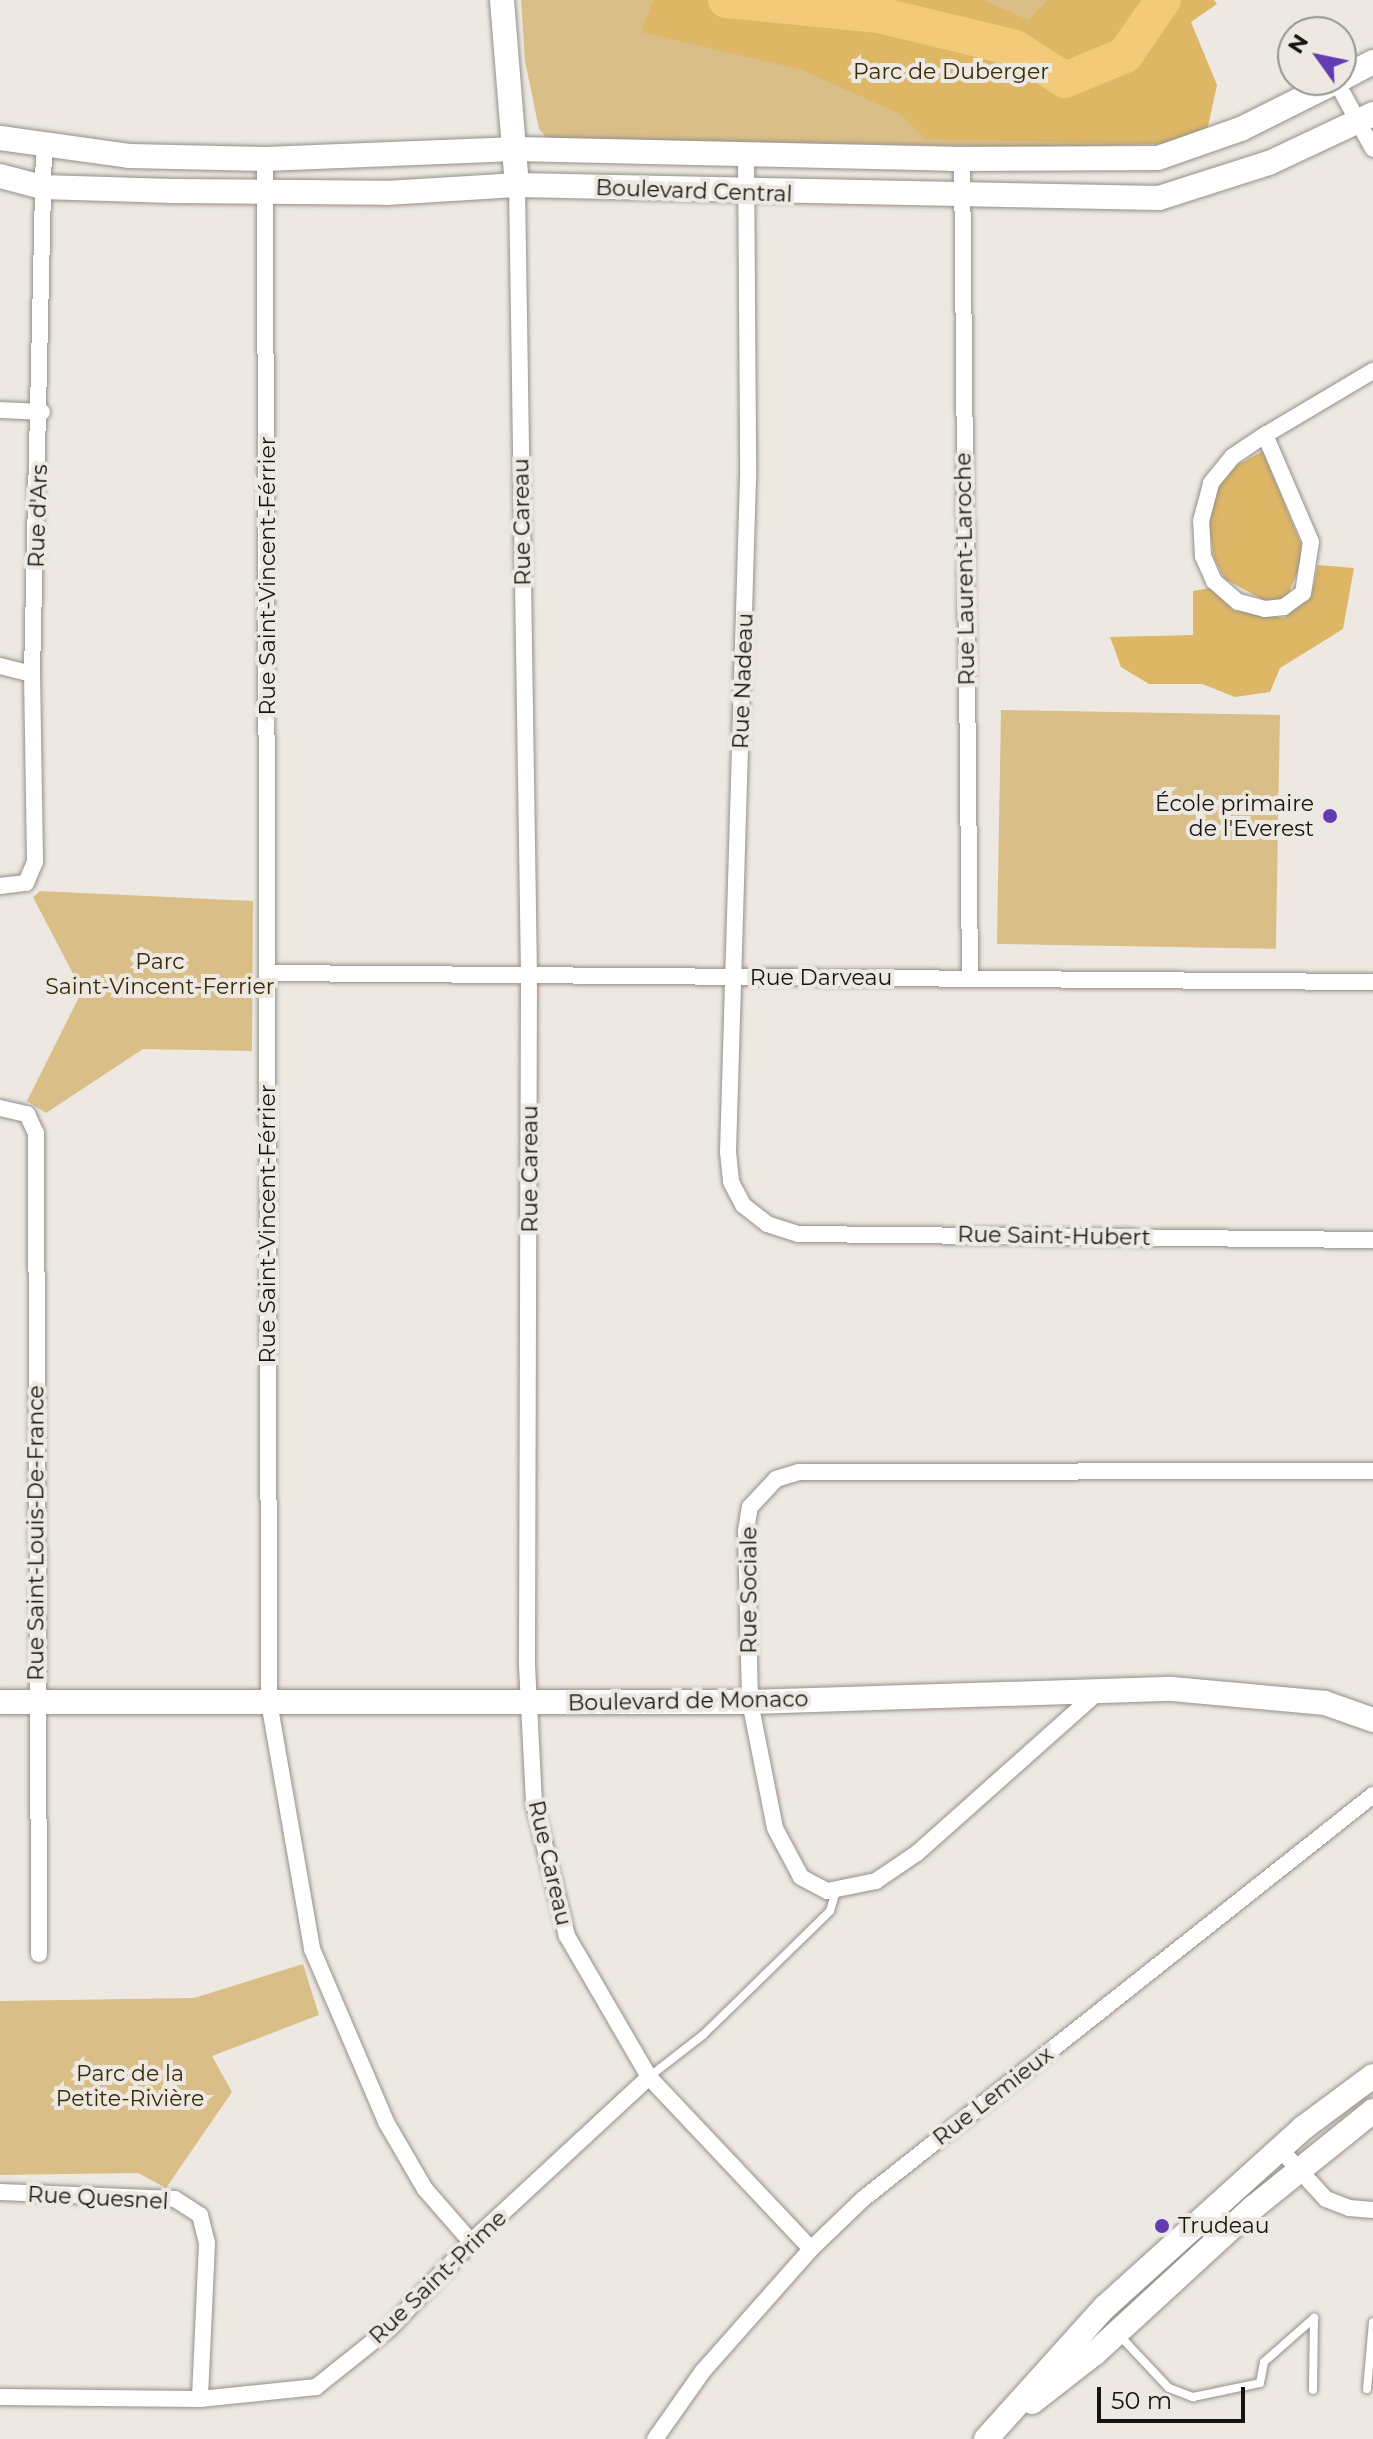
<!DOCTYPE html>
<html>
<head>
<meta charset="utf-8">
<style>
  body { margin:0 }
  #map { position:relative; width:1373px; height:2439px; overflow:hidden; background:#ede9e2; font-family:Montserrat,sans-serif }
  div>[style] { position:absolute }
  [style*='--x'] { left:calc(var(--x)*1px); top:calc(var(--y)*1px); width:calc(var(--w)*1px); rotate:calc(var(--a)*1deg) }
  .green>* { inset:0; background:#dabe88; transform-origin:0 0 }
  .forest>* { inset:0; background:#ddb666 }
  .river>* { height:36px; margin:-18px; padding:0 18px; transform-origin:18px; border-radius:18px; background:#f3ca7a }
  .roads { filter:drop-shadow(0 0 2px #949089) drop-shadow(0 0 2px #949089) }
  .lane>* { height:8px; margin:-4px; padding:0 4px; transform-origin:4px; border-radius:4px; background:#fff }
  .street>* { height:16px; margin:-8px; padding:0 8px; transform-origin:8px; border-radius:8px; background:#fff }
  .secondary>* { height:24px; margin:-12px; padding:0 12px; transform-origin:12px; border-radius:12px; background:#fff }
  .dots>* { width:22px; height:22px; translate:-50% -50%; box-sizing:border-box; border:4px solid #ede9e2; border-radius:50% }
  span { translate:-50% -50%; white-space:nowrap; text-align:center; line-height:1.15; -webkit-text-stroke:8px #ede9e2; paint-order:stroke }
  .park-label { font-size:22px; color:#3a2a06 }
  .street-label { font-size:22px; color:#161412 }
  .poi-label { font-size:22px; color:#161412 }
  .right { translate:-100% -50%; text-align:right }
  .left { translate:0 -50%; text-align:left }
  .north { position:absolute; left:1277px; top:16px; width:80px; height:80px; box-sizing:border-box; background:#ede9e2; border:2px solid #97948f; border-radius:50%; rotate:303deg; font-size:22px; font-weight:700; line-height:32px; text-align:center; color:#161412 }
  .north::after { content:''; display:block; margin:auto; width:28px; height:36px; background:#633cb4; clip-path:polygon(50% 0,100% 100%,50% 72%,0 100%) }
  .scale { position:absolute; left:1097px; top:2387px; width:148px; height:36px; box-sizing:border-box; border:4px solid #161412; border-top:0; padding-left:10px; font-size:24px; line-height:28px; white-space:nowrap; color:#161412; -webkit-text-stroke:6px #ede9e2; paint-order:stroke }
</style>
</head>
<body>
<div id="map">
  <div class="green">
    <div style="clip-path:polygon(521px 0,1198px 0,1169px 19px,1165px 144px,1052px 147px,548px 139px,539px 129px,525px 61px)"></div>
    <div style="left:1001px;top:710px;width:279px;height:234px;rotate:1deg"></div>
    <div style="clip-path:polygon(40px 891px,253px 901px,252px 1051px,143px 1049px,46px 1113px,27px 1101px,82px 991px,33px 897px)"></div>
    <div style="clip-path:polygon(303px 1964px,319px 2015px,212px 2056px,232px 2092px,166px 2188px,138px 2173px,0 2175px,0 2001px,194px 1998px)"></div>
  </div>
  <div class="forest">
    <div style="clip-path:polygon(653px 0,983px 0,1028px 20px,1048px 0,1214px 0,1217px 4px,1191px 22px,1217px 85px,1207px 131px,1165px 144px,925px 139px,900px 114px,802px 70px,642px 32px)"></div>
    <div style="clip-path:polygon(1263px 451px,1301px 544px,1301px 564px,1286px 599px,1265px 601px,1225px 579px,1214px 558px,1209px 525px,1218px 487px,1237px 465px)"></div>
    <div style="clip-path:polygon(1318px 565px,1354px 568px,1343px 629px,1280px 668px,1270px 692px,1235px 697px,1202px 684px,1149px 684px,1121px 667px,1110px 637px,1193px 635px,1193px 591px,1210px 588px,1233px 610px,1284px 618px,1312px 592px)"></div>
  </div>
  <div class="river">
    <div style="--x:726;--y:0;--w:154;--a:5.6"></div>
    <div style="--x:879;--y:15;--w:140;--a:13.6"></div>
    <div style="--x:1015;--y:48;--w:59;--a:32.6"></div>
    <div style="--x:1065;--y:80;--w:65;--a:-22.6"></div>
    <div style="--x:1125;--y:55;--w:67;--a:-55.4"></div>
  </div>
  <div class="roads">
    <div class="lane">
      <div style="--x:649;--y:2077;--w:68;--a:-37.9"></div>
      <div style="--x:703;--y:2035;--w:177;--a:-44.3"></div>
      <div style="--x:830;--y:1911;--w:21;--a:-73"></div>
      <div style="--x:1120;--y:2336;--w:71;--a:46.7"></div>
      <div style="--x:1169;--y:2388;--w:26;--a:21"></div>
      <div style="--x:1193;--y:2397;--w:68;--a:-11.8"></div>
      <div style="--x:1260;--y:2383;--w:21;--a:-79"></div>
      <div style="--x:1264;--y:2362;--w:67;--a:-41.3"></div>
      <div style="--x:1314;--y:2318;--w:72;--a:90.8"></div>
      <div style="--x:1367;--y:2389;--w:67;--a:-84.9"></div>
    </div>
    <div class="street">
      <div style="--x:1336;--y:81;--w:77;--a:61.4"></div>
      <div style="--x:746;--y:155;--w:323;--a:89.6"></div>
      <div style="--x:748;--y:478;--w:674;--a:91.7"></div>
      <div style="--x:728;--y:1152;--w:30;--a:84"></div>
      <div style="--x:731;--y:1182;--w:26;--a:62"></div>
      <div style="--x:743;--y:1205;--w:31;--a:38"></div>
      <div style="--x:767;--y:1224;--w:33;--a:18"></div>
      <div style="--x:798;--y:1234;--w:575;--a:0.6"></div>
      <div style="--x:265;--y:159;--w:1543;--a:89.85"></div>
      <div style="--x:269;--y:1702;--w:251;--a:80.1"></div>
      <div style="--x:312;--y:1949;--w:188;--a:66.8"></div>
      <div style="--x:386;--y:2122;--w:78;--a:59.8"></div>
      <div style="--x:425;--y:2189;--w:70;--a:49"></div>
      <div style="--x:962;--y:159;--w:820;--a:89.44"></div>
      <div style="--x:517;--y:185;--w:789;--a:89.13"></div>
      <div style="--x:529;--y:974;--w:691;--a:90.17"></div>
      <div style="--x:527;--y:1665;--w:138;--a:87.1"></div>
      <div style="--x:534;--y:1803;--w:137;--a:76.1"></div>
      <div style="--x:567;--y:1936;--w:163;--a:59.8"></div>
      <div style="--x:649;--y:2077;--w:236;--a:46.7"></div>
      <div style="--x:0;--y:410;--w:42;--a:2.7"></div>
      <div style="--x:1265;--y:435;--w:116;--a:66.7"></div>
      <div style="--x:1311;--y:542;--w:52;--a:98.9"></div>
      <div style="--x:1303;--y:593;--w:24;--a:144"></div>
      <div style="--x:1284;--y:607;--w:19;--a:174"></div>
      <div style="--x:1265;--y:609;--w:28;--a:-165"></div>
      <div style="--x:1238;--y:602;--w:32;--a:-139"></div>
      <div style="--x:1214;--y:581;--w:27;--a:-114"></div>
      <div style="--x:1203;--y:556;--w:35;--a:-93"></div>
      <div style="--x:1201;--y:521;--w:39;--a:-75"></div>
      <div style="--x:1211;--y:483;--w:33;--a:-51"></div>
      <div style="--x:1232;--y:457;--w:40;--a:-34"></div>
      <div style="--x:1265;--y:435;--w:126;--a:-30.7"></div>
      <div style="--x:0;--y:666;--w:33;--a:14"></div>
      <div style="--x:0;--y:886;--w:26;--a:-7"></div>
      <div style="--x:26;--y:883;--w:23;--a:-67"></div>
      <div style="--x:35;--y:862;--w:188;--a:-90.9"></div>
      <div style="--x:32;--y:674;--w:528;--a:-88.7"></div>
      <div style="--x:268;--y:973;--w:1105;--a:0.47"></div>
      <div style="--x:0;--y:1108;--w:28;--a:13"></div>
      <div style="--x:27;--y:1114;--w:21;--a:65"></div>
      <div style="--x:36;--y:1133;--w:821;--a:89.79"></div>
      <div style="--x:1099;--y:1691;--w:244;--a:138.3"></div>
      <div style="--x:917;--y:1853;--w:50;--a:145.7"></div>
      <div style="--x:876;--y:1881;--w:50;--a:168.5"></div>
      <div style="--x:827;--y:1891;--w:30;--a:-152"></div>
      <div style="--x:801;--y:1877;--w:55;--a:-118"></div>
      <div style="--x:775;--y:1828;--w:128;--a:-101.2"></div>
      <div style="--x:750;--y:1702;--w:171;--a:-91.3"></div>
      <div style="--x:746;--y:1531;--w:24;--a:-81"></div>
      <div style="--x:750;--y:1507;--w:38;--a:-47"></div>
      <div style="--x:776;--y:1479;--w:24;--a:-17"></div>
      <div style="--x:799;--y:1472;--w:574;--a:-0.1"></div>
      <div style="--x:1280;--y:2149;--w:68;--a:47.4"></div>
      <div style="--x:1326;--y:2199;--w:25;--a:21"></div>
      <div style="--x:1349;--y:2208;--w:24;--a:5"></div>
      <div style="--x:0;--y:2192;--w:175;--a:2.3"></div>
      <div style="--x:175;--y:2199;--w:30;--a:33"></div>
      <div style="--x:200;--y:2215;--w:29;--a:76"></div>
      <div style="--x:207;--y:2243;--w:156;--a:92.6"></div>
      <div style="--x:0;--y:2397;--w:200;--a:0.6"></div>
      <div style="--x:200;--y:2399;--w:117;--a:-5.9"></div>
      <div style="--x:316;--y:2387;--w:95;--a:-38.6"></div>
      <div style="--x:390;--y:2328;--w:118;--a:-46.7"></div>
      <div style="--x:471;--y:2242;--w:243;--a:-42.8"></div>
      <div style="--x:655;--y:2439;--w:83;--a:-54.8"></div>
      <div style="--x:703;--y:2371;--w:163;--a:-48.5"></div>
      <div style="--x:811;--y:2249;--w:72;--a:-43.9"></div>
      <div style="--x:863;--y:2199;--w:651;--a:-38.38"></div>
    </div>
    <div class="secondary">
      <div style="--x:502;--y:0;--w:186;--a:85.4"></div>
      <div style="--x:1341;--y:79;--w:36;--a:-28"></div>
      <div style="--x:0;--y:138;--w:130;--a:7.9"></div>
      <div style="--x:129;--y:156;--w:136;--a:1.3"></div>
      <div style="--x:265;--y:159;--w:251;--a:-2.3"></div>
      <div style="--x:516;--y:149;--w:435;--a:1.3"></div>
      <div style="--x:951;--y:159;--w:207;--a:-0.3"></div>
      <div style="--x:1158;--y:158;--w:88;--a:-19.3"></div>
      <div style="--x:1241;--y:129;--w:110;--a:-26.6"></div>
      <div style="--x:0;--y:176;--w:43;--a:14.7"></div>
      <div style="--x:42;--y:187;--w:131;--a:1.7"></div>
      <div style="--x:173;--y:191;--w:213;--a:0.5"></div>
      <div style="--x:386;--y:193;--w:131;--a:-3.5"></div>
      <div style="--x:517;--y:185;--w:642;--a:1.16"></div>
      <div style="--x:1159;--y:198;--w:115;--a:-17.7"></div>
      <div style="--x:1269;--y:163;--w:115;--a:-25.2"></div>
      <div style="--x:0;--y:1702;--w:750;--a:0"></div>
      <div style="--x:750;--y:1702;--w:422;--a:-1.8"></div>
      <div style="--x:1172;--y:1689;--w:154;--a:5.2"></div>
      <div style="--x:1325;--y:1703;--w:51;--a:19.5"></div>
      <div style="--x:1032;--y:2402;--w:80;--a:-37.9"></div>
      <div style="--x:1095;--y:2353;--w:216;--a:-42.6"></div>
      <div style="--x:1254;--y:2207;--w:153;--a:-38.9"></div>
      <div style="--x:986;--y:2439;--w:178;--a:-48"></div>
      <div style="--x:1105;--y:2307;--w:267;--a:-42.1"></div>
      <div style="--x:1303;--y:2128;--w:87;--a:-36.6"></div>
    </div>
  </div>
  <div class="dots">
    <div style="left:1330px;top:816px;background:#633cb4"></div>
    <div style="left:1162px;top:2226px;background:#633cb4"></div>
  </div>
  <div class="park-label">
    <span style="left:951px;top:72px">Parc de Duberger</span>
    <span style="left:160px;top:974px">Parc<br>Saint-Vincent-Ferrier</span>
    <span style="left:130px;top:2086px">Parc de la<br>Petite-Rivière</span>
  </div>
  <div class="street-label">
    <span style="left:694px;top:191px;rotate:2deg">Boulevard Central</span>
    <span style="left:38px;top:516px;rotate:-88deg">Rue d'Ars</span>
    <span style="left:522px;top:522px;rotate:-91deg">Rue Careau</span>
    <span style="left:965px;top:569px;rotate:-91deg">Rue Laurent-Laroche</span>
    <span style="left:268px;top:576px;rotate:-90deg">Rue Saint-Vincent-Férrier</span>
    <span style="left:743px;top:681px;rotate:-88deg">Rue Nadeau</span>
    <span style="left:821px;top:978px">Rue Darveau</span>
    <span style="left:530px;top:1169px;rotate:-90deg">Rue Careau</span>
    <span style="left:268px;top:1224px;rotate:-90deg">Rue Saint-Vincent-Férrier</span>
    <span style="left:1054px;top:1236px;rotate:1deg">Rue Saint-Hubert</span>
    <span style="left:36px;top:1533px;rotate:-90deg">Rue Saint-Louis-De-France</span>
    <span style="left:749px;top:1590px;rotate:-90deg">Rue Sociale</span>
    <span style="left:688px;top:1701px;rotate:-1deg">Boulevard de Monaco</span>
    <span style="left:550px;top:1863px;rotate:77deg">Rue Careau</span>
    <span style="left:993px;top:2096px;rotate:-38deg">Rue Lemieux</span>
    <span style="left:98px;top:2198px;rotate:3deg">Rue Quesnel</span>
    <span style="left:438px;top:2277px;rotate:-44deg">Rue Saint-Prime</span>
  </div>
  <div class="poi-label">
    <span class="right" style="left:1314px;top:816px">École primaire<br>de l'Everest</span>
    <span class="left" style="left:1178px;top:2226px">Trudeau</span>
  </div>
  <div class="north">N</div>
  <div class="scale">50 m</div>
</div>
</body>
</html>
